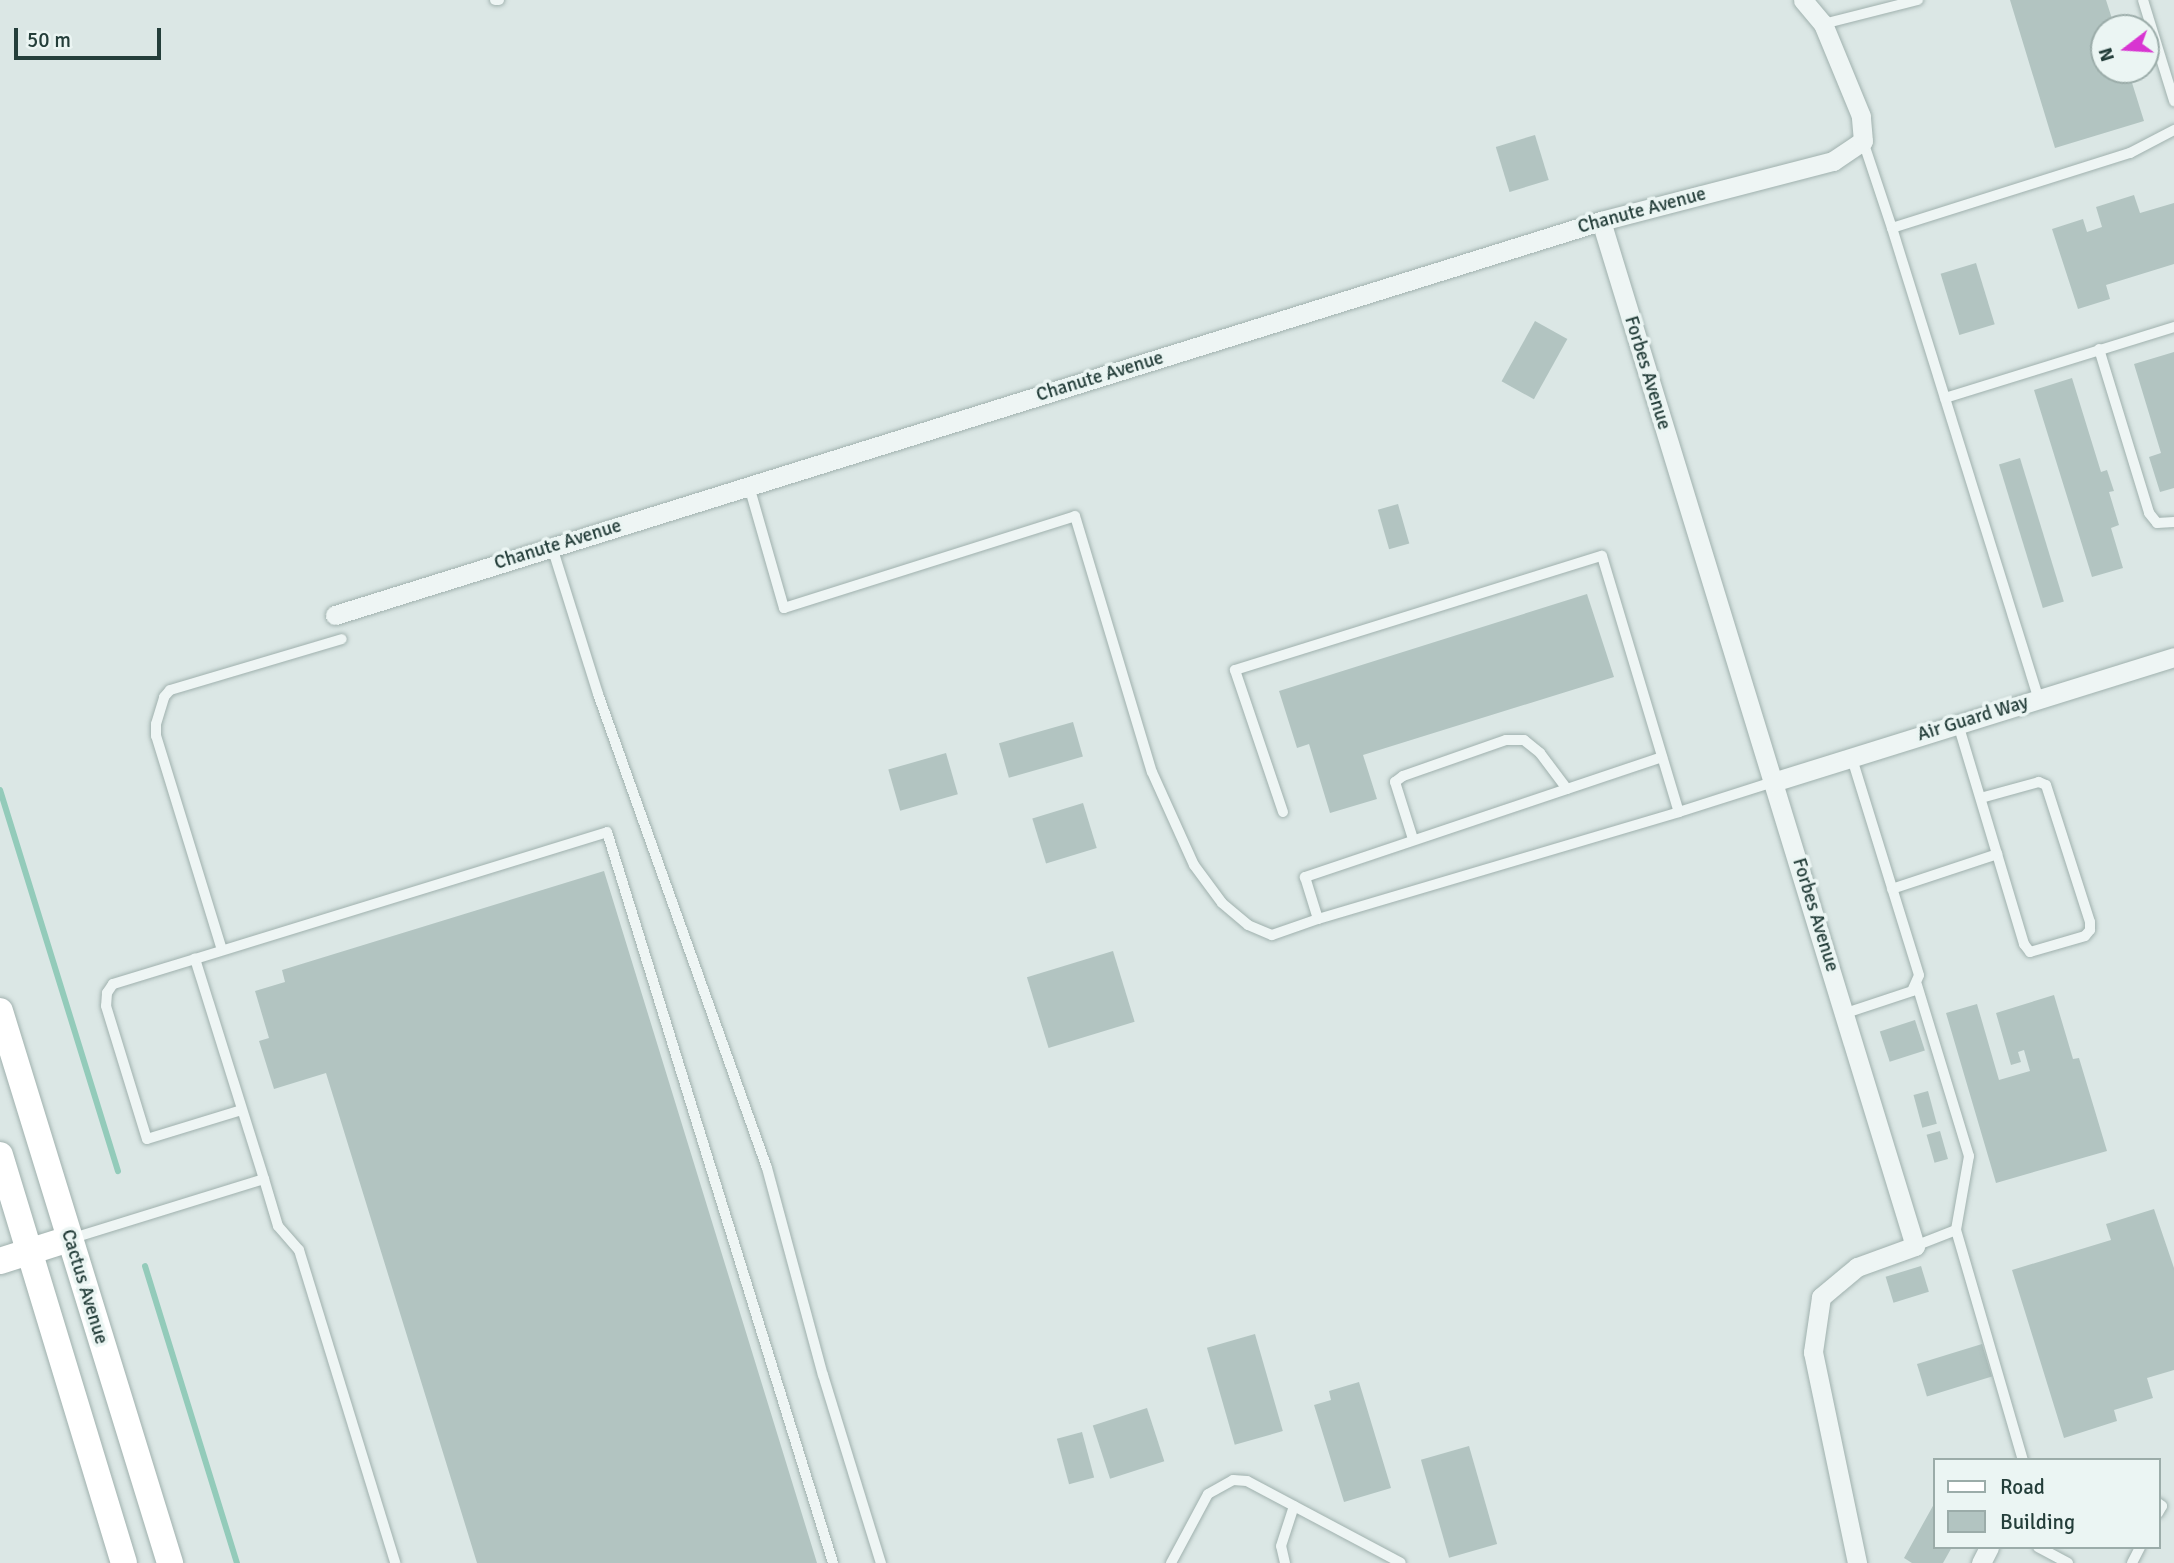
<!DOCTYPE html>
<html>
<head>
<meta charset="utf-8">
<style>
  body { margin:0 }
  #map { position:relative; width:2174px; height:1563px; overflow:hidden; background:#dbe7e5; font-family:Signika,sans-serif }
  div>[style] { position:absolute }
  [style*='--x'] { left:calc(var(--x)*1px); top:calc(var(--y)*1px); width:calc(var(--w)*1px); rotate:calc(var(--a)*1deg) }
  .stream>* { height:6px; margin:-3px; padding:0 3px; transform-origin:3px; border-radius:3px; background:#93cbba }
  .building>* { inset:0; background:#b2c4c1; transform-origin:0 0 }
  .roads { filter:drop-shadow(0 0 2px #a0b1ae) drop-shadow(0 0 2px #a0b1ae) }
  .service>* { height:10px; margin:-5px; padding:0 5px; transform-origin:5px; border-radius:5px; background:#eef5f4 }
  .minor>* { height:19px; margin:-9.5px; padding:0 9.5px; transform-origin:9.5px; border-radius:9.5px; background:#eef5f4 }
  .secondary>* { height:26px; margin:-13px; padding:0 13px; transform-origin:13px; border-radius:13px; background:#fff }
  span { translate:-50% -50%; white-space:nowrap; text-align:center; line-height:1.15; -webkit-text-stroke:7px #ebf5f3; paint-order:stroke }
  .street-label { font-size:19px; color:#243e3a }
  .legend { position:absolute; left:1933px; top:1458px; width:228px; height:91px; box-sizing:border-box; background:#ebf5f3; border:2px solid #9baca9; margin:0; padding:9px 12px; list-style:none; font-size:21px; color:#243e3a }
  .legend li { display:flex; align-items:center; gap:14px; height:35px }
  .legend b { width:35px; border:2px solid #9baca9 }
  .north { position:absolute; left:2090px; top:14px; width:70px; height:70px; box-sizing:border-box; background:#ebf5f3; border:2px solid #9baca9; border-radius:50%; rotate:253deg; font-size:19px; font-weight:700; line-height:28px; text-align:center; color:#243e3a }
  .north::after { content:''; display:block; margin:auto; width:24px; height:32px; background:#d835d1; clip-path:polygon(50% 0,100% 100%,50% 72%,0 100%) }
  .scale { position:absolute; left:14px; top:28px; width:147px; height:32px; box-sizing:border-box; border:4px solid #243e3a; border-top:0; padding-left:9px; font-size:21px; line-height:24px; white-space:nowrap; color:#243e3a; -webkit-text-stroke:5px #ebf5f3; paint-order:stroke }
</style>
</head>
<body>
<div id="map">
  <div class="stream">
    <div style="--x:0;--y:790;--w:399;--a:72.8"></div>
    <div style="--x:145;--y:1266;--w:311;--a:72.8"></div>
  </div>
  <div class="building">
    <div style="clip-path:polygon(2010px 0,2106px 0,2115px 28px,2104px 28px,2104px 70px,2128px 70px,2144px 121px,2055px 148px)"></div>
    <div style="left:1535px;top:135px;width:47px;height:41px;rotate:73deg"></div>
    <div style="clip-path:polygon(2134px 195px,2140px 213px,2174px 203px,2174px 264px,2106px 285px,2110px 299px,2078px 309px,2052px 229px,2083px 219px,2087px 232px,2102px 227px,2096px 207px)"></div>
    <div style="left:1976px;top:263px;width:64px;height:37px;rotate:73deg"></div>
    <div style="left:1535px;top:321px;width:37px;height:69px;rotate:29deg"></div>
    <div style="clip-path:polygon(2174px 352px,2174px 488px,2160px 492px,2149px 457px,2161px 453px,2134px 364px)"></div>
    <div style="clip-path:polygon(2072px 378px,2101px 472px,2107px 470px,2114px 491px,2109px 492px,2119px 525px,2111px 528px,2123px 568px,2092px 577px,2034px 390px)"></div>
    <div style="left:2020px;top:458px;width:150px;height:22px;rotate:73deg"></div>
    <div style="left:1398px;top:504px;width:41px;height:21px;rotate:74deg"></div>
    <div style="clip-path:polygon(1587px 594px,1614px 677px,1363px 755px,1377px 799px,1330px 813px,1309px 744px,1297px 748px,1279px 691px)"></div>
    <div style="left:1073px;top:722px;width:36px;height:77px;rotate:74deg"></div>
    <div style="left:946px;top:753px;width:43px;height:60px;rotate:74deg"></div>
    <div style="left:1083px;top:803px;width:47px;height:53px;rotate:73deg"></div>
    <div style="clip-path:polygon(604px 871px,817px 1563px,477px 1563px,326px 1073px,274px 1089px,259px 1041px,269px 1038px,255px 991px,285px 982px,282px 970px)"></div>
    <div style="left:1113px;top:951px;width:74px;height:90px;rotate:73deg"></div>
    <div style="clip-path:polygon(2054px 995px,2073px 1059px,2079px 1058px,2107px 1151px,1996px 1183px,1946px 1013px,1977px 1004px,1999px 1080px,2030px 1071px,2024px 1050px,2018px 1052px,2021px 1062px,2011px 1065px,1996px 1013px)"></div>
    <div style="left:1915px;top:1020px;width:32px;height:37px;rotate:72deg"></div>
    <div style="left:1928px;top:1091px;width:34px;height:15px;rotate:75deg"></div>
    <div style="left:1940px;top:1131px;width:29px;height:14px;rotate:74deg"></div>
    <div style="clip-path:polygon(2154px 1209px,2174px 1268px,2174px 1370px,2147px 1378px,2153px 1398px,2114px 1410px,2117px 1421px,2064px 1438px,2012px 1270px,2111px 1240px,2106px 1224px)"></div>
    <div style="left:1921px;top:1266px;width:27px;height:37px;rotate:73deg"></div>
    <div style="left:1255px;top:1334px;width:101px;height:50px;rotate:74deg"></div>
    <div style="left:1982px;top:1344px;width:34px;height:68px;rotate:73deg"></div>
    <div style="clip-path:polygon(1359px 1382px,1391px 1488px,1344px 1502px,1314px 1405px,1331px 1400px,1329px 1391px)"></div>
    <div style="left:1147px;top:1408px;width:56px;height:57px;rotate:72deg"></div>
    <div style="left:1082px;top:1432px;width:47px;height:26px;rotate:75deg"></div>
    <div style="left:1469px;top:1446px;width:102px;height:50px;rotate:74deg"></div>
    <div style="clip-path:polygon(1934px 1504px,1934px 1547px,1952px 1547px,1943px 1563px,1912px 1563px,1904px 1558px)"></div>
  </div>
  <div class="roads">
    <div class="service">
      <div style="--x:495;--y:0;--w:4;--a:0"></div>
      <div style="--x:2143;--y:0;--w:106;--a:72.9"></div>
      <div style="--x:1823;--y:24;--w:98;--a:-14.2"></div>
      <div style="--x:1863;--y:141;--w:92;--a:71.6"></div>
      <div style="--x:1892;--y:228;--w:250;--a:-17.5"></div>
      <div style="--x:2130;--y:153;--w:50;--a:-27.6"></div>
      <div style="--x:1892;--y:228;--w:493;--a:72.7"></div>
      <div style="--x:2099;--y:349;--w:171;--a:73"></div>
      <div style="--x:2149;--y:513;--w:13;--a:51"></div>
      <div style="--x:2157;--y:523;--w:17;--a:-3"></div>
      <div style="--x:1945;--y:398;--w:240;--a:-17.2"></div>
      <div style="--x:749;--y:486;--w:127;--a:74"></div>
      <div style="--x:784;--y:608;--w:305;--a:-17.5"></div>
      <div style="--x:1075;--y:516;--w:267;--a:73.3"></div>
      <div style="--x:1152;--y:772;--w:102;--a:65.7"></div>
      <div style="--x:1194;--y:865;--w:47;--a:53.6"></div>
      <div style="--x:1222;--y:903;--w:34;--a:40"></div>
      <div style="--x:1248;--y:925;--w:26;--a:23"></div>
      <div style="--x:1272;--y:935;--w:49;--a:-19.2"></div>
      <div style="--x:552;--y:547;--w:154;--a:72.6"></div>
      <div style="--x:598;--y:694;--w:503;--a:70.38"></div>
      <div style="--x:767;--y:1168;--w:214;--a:74.9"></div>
      <div style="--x:823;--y:1375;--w:197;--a:72.9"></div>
      <div style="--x:1958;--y:724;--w:230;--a:73.3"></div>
      <div style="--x:2024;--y:944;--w:10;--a:53"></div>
      <div style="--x:2030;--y:952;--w:57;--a:-16.2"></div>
      <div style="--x:2085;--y:936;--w:8;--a:-50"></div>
      <div style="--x:2090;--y:930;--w:8;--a:-90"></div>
      <div style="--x:2090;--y:922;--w:144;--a:-107.8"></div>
      <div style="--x:2046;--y:785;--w:8;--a:-157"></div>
      <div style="--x:2039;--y:782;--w:60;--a:164.6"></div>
      <div style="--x:1662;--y:757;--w:377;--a:161.4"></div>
      <div style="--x:1305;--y:877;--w:44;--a:72.8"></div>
      <div style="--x:1318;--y:919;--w:377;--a:-16.5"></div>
      <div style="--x:1283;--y:812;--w:150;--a:-108.7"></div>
      <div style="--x:1235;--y:670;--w:384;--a:-17.3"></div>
      <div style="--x:1602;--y:556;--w:267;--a:73.3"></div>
      <div style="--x:1679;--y:812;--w:99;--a:-17.7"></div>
      <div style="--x:1413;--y:839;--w:60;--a:-107.5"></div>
      <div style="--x:1395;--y:782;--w:10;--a:-37"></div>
      <div style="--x:1403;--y:776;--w:109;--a:-19.3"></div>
      <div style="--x:1506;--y:740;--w:18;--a:0"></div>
      <div style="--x:1524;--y:740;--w:21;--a:39"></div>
      <div style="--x:1540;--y:753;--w:45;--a:53.1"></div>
      <div style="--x:1892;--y:889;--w:111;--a:-18.4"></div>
      <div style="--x:222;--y:950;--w:224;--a:-107.1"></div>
      <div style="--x:156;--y:736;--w:12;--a:-90"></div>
      <div style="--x:156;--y:724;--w:28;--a:-73"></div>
      <div style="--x:164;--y:697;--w:9;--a:-49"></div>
      <div style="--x:170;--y:690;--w:179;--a:-16.5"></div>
      <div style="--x:195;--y:959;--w:86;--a:163"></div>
      <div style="--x:113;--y:984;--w:11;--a:124"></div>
      <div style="--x:107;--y:993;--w:13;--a:94"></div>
      <div style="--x:106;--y:1006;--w:139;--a:72.9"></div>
      <div style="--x:147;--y:1139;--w:99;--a:-17"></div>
      <div style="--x:1917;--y:985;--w:179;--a:73.1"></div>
      <div style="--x:1969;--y:1156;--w:75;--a:100"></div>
      <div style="--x:1956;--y:1230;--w:240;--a:73.8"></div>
      <div style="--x:1846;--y:1013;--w:70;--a:-18.4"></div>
      <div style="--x:1912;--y:991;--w:17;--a:-66"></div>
      <div style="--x:1919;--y:975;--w:229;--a:-107.2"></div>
      <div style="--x:264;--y:1179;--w:49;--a:73.4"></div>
      <div style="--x:278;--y:1226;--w:32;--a:49"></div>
      <div style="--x:299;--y:1250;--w:327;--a:72.9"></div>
      <div style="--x:70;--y:1239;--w:203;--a:-17.2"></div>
      <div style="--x:264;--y:1179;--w:231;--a:-107.4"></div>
      <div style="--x:195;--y:959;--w:431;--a:-17.1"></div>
      <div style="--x:607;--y:832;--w:765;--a:72.82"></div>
      <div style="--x:1915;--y:1246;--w:44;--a:-21.3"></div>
      <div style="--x:2158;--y:1503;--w:5;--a:37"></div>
      <div style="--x:2162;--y:1506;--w:8;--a:120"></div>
      <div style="--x:2038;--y:1547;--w:34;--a:28"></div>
      <div style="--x:1171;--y:1563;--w:78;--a:-61.8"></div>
      <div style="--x:1208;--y:1494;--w:29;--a:-29"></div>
      <div style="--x:1233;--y:1480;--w:14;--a:4"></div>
      <div style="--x:1247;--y:1481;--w:174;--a:28"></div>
      <div style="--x:1285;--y:1563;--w:17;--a:-103"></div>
      <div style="--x:1281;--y:1546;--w:42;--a:-72"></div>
      <div style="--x:2132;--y:1563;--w:18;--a:-63"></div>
    </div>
    <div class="minor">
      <div style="--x:1601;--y:221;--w:1072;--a:72.97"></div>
      <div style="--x:1915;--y:1246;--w:62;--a:160.1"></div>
      <div style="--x:1857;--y:1267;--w:47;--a:140.2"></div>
      <div style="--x:1821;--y:1297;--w:56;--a:98.3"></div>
      <div style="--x:1813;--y:1352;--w:216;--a:78.2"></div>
      <div style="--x:335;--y:615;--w:1326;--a:-17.29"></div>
      <div style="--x:1601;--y:221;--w:240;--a:-14.5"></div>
      <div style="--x:1833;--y:161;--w:36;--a:-34"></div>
      <div style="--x:1863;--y:141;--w:25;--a:-95"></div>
      <div style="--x:1861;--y:116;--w:100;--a:-112.4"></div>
      <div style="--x:1823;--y:24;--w:31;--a:-130"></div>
      <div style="--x:1773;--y:782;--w:420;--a:-17.3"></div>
      <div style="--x:1981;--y:1563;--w:18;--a:-63"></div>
    </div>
    <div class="secondary">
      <div style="--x:0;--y:1011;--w:578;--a:72.88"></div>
      <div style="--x:0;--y:1155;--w:426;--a:73.1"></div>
      <div style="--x:0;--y:1261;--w:72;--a:-17.7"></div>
    </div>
  </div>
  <div class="street-label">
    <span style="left:1642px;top:211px;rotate:-15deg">Chanute Avenue</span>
    <span style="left:1647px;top:373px;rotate:73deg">Forbes Avenue</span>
    <span style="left:1100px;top:377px;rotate:-17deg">Chanute Avenue</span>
    <span style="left:558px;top:545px;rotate:-17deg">Chanute Avenue</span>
    <span style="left:1973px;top:719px;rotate:-17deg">Air Guard Way</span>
    <span style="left:1815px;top:915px;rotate:73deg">Forbes Avenue</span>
    <span style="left:84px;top:1287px;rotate:73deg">Cactus Avenue</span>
  </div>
  <ul class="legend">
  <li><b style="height:9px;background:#fff"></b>Road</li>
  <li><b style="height:19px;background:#b2c4c1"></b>Building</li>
  </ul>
  <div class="north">N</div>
  <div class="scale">50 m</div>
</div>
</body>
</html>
